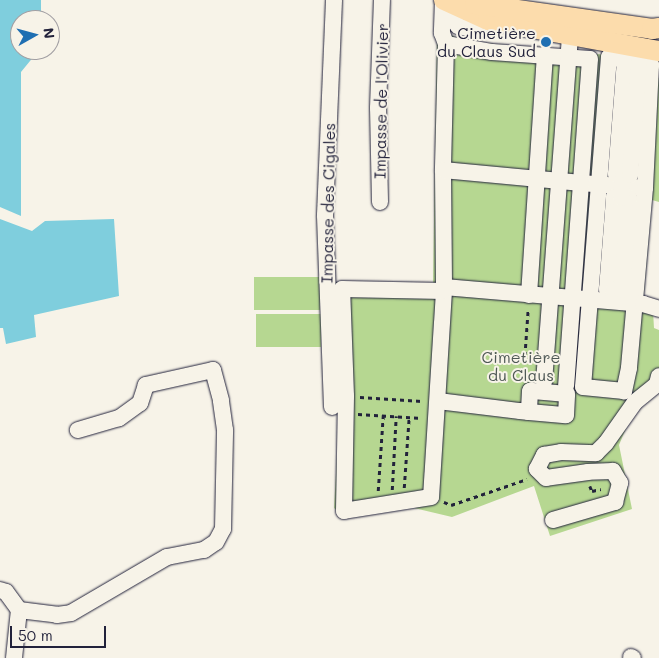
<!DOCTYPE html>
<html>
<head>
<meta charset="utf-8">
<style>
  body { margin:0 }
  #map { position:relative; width:659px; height:658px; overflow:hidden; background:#f7f3e8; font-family:Mali,sans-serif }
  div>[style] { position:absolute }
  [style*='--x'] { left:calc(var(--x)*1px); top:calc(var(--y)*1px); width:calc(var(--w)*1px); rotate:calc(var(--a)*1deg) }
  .green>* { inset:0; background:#b6d791; transform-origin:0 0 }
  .water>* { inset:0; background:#7fcedd }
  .path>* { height:2.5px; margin-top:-1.25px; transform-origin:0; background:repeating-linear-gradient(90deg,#22223b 0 4px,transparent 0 8px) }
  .roads { filter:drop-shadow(0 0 1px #22223b) drop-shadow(0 0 1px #22223b) }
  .minor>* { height:16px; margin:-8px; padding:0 8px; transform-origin:8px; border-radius:8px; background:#f7f3e8 }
  .major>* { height:20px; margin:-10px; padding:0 10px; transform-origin:10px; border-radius:10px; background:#fcdcac }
  .dots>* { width:14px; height:14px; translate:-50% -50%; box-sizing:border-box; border:2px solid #f7f3e8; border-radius:50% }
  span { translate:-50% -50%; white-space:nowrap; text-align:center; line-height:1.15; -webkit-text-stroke:4px #f7f3e8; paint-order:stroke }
  .poi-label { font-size:16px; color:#22223b }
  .right { translate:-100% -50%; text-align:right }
  .street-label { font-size:16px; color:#22223b }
  .park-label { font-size:16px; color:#4e5855 }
  .north { position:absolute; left:10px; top:10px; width:50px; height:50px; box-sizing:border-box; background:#f7f3e8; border:1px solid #a29fa3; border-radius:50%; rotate:83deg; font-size:14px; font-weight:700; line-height:20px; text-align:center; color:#22223b }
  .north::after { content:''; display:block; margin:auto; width:18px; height:22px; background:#1f6fb2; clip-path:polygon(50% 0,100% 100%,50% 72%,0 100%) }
  .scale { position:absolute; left:10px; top:626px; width:96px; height:22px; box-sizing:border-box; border:2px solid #22223b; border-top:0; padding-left:6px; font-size:15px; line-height:18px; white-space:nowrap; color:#22223b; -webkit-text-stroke:4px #f7f3e8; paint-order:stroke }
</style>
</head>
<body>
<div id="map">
  <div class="green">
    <div style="clip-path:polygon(437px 33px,447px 33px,464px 41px,617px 56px,659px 78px,659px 202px,652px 200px,643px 304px,653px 311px,654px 328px,659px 330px,659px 391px,632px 414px,619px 445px,632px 509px,550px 536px,534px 486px,452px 517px,397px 504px,347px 518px,334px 508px,339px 421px,333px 282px,433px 284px)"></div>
    <div style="left:254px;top:277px;width:66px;height:33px"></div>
    <div style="left:256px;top:314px;width:65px;height:33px"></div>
  </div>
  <div class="water">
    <div style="clip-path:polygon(0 0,41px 0,41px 20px,20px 20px,20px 50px,39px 50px,21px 72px,21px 216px,0 207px)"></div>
    <div style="clip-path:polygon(0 219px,32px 231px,45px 221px,114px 219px,119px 296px,34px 315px,36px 337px,6px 344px,3px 328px,0 328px)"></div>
  </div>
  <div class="path">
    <div style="--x:523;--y:380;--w:71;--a:-86"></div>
    <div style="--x:360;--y:397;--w:62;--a:3.7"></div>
    <div style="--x:358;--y:414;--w:64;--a:3.6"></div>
    <div style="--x:590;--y:486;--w:5;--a:68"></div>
    <div style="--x:592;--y:491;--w:9;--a:-13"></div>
    <div style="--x:404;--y:488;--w:71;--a:-86"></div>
    <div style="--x:392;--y:490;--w:74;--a:-86.9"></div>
    <div style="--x:378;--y:491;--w:76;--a:-86.2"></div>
    <div style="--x:444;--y:502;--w:8;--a:23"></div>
    <div style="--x:451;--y:505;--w:80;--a:-18.9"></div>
  </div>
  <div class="roads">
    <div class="minor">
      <div style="--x:443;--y:0;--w:33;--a:92"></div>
      <div style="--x:442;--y:33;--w:12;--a:70"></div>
      <div style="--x:446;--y:44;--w:126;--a:91.4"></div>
      <div style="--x:443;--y:170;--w:117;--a:89.5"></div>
      <div style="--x:450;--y:3;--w:15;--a:82"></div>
      <div style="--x:452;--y:18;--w:10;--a:53"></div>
      <div style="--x:458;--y:26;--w:18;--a:13"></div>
      <div style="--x:476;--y:30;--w:16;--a:-40"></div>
      <div style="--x:446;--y:44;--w:47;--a:9.9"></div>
      <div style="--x:492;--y:52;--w:98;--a:4.1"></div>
      <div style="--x:590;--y:59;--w:124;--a:94.2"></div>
      <div style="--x:581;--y:183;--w:64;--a:4.5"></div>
      <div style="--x:609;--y:57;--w:43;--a:10.8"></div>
      <div style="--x:651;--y:65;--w:123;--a:92.8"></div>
      <div style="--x:645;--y:188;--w:181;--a:95.1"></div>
      <div style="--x:629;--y:368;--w:24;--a:102"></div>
      <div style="--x:624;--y:391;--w:41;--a:-174.4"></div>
      <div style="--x:583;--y:387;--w:331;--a:-85.5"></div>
      <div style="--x:443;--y:170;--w:139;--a:5.4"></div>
      <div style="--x:581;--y:183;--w:203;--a:94.2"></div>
      <div style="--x:623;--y:174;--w:7;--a:180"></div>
      <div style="--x:616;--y:174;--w:115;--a:-85.5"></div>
      <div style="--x:380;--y:202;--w:94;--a:-91.2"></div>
      <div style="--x:378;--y:108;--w:108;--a:-87.9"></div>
      <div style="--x:614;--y:289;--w:7;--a:180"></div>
      <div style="--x:607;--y:289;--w:92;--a:-85.6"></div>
      <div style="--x:614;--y:197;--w:7;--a:0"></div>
      <div style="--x:444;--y:291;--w:206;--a:93.6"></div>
      <div style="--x:431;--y:497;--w:88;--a:170.9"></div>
      <div style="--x:344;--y:511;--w:115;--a:-89"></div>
      <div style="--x:346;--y:396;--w:107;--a:-92.1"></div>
      <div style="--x:342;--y:289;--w:102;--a:1.1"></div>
      <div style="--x:444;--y:291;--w:4;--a:-90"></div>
      <div style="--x:444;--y:287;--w:200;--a:4.9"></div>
      <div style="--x:643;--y:304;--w:17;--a:17"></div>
      <div style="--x:529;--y:295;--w:241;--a:-86.2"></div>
      <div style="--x:613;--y:301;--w:12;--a:-85"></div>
      <div style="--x:614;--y:289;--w:8;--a:7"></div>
      <div style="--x:622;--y:290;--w:92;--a:-85.6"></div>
      <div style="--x:629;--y:198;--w:8;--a:-173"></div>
      <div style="--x:621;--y:197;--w:23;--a:-85"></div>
      <div style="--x:623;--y:174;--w:7;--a:8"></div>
      <div style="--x:630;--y:175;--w:113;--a:-85.4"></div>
      <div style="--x:544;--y:382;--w:348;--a:-85.7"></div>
      <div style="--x:438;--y:401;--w:83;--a:7"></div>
      <div style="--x:520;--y:411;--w:9;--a:6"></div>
      <div style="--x:529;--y:412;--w:37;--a:5"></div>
      <div style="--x:566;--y:415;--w:21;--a:-87"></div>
      <div style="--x:567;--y:394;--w:37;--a:-175"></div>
      <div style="--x:530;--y:391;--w:21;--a:93"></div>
      <div style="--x:332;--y:407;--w:192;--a:-92.1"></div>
      <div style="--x:325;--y:215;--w:215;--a:-87.6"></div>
      <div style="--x:553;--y:520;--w:65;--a:-16.2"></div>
      <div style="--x:615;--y:502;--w:20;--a:-75"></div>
      <div style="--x:620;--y:483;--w:14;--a:-120"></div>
      <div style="--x:613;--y:471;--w:25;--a:178"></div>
      <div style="--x:588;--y:472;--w:42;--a:171.9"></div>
      <div style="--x:546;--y:478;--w:13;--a:-135"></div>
      <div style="--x:537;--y:469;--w:16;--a:-63"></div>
      <div style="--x:544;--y:455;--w:17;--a:-10"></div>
      <div style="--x:561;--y:452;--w:35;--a:2"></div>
      <div style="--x:596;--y:453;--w:14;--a:-45"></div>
      <div style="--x:606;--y:443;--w:50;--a:-54.7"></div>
      <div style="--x:635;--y:402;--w:28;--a:-39"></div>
      <div style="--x:657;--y:384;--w:8;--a:-76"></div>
      <div style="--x:0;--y:590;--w:6;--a:18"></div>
      <div style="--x:6;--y:592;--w:22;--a:54"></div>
      <div style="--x:19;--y:610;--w:38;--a:7"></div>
      <div style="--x:57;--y:615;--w:14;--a:-8"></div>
      <div style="--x:71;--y:613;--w:111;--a:-30.3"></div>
      <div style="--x:167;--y:557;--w:38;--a:-11"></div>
      <div style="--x:204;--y:550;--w:14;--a:-34"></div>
      <div style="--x:216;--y:542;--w:15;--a:-62"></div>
      <div style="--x:223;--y:529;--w:99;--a:-88.8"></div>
      <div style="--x:225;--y:430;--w:30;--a:-98"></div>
      <div style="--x:221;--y:400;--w:31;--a:-105"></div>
      <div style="--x:213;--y:370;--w:69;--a:167.4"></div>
      <div style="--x:146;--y:385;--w:19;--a:108"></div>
      <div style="--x:140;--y:403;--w:26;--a:144"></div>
      <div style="--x:119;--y:418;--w:43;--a:163.7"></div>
      <div style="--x:631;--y:657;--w:2;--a:27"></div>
      <div style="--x:14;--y:658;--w:48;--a:-84.1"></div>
    </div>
    <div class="major">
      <div style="--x:444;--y:0;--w:48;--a:24.4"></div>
      <div style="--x:488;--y:20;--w:174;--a:10.3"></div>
      <div style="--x:475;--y:4;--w:179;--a:8"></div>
      <div style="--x:652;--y:29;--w:7;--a:-8"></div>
    </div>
  </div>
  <div class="dots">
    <div style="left:546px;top:42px;background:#1f6fb2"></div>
  </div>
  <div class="poi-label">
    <span class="right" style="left:536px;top:42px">Cimetière<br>du Claus Sud</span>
  </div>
  <div class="street-label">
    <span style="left:381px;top:101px;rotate:-89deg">Impasse de l'Olivier</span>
    <span style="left:328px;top:203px;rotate:-89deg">Impasse des Cigales</span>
  </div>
  <div class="park-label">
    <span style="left:521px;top:366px">Cimetière<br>du Claus</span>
  </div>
  <div class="north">N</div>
  <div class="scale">50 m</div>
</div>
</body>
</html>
